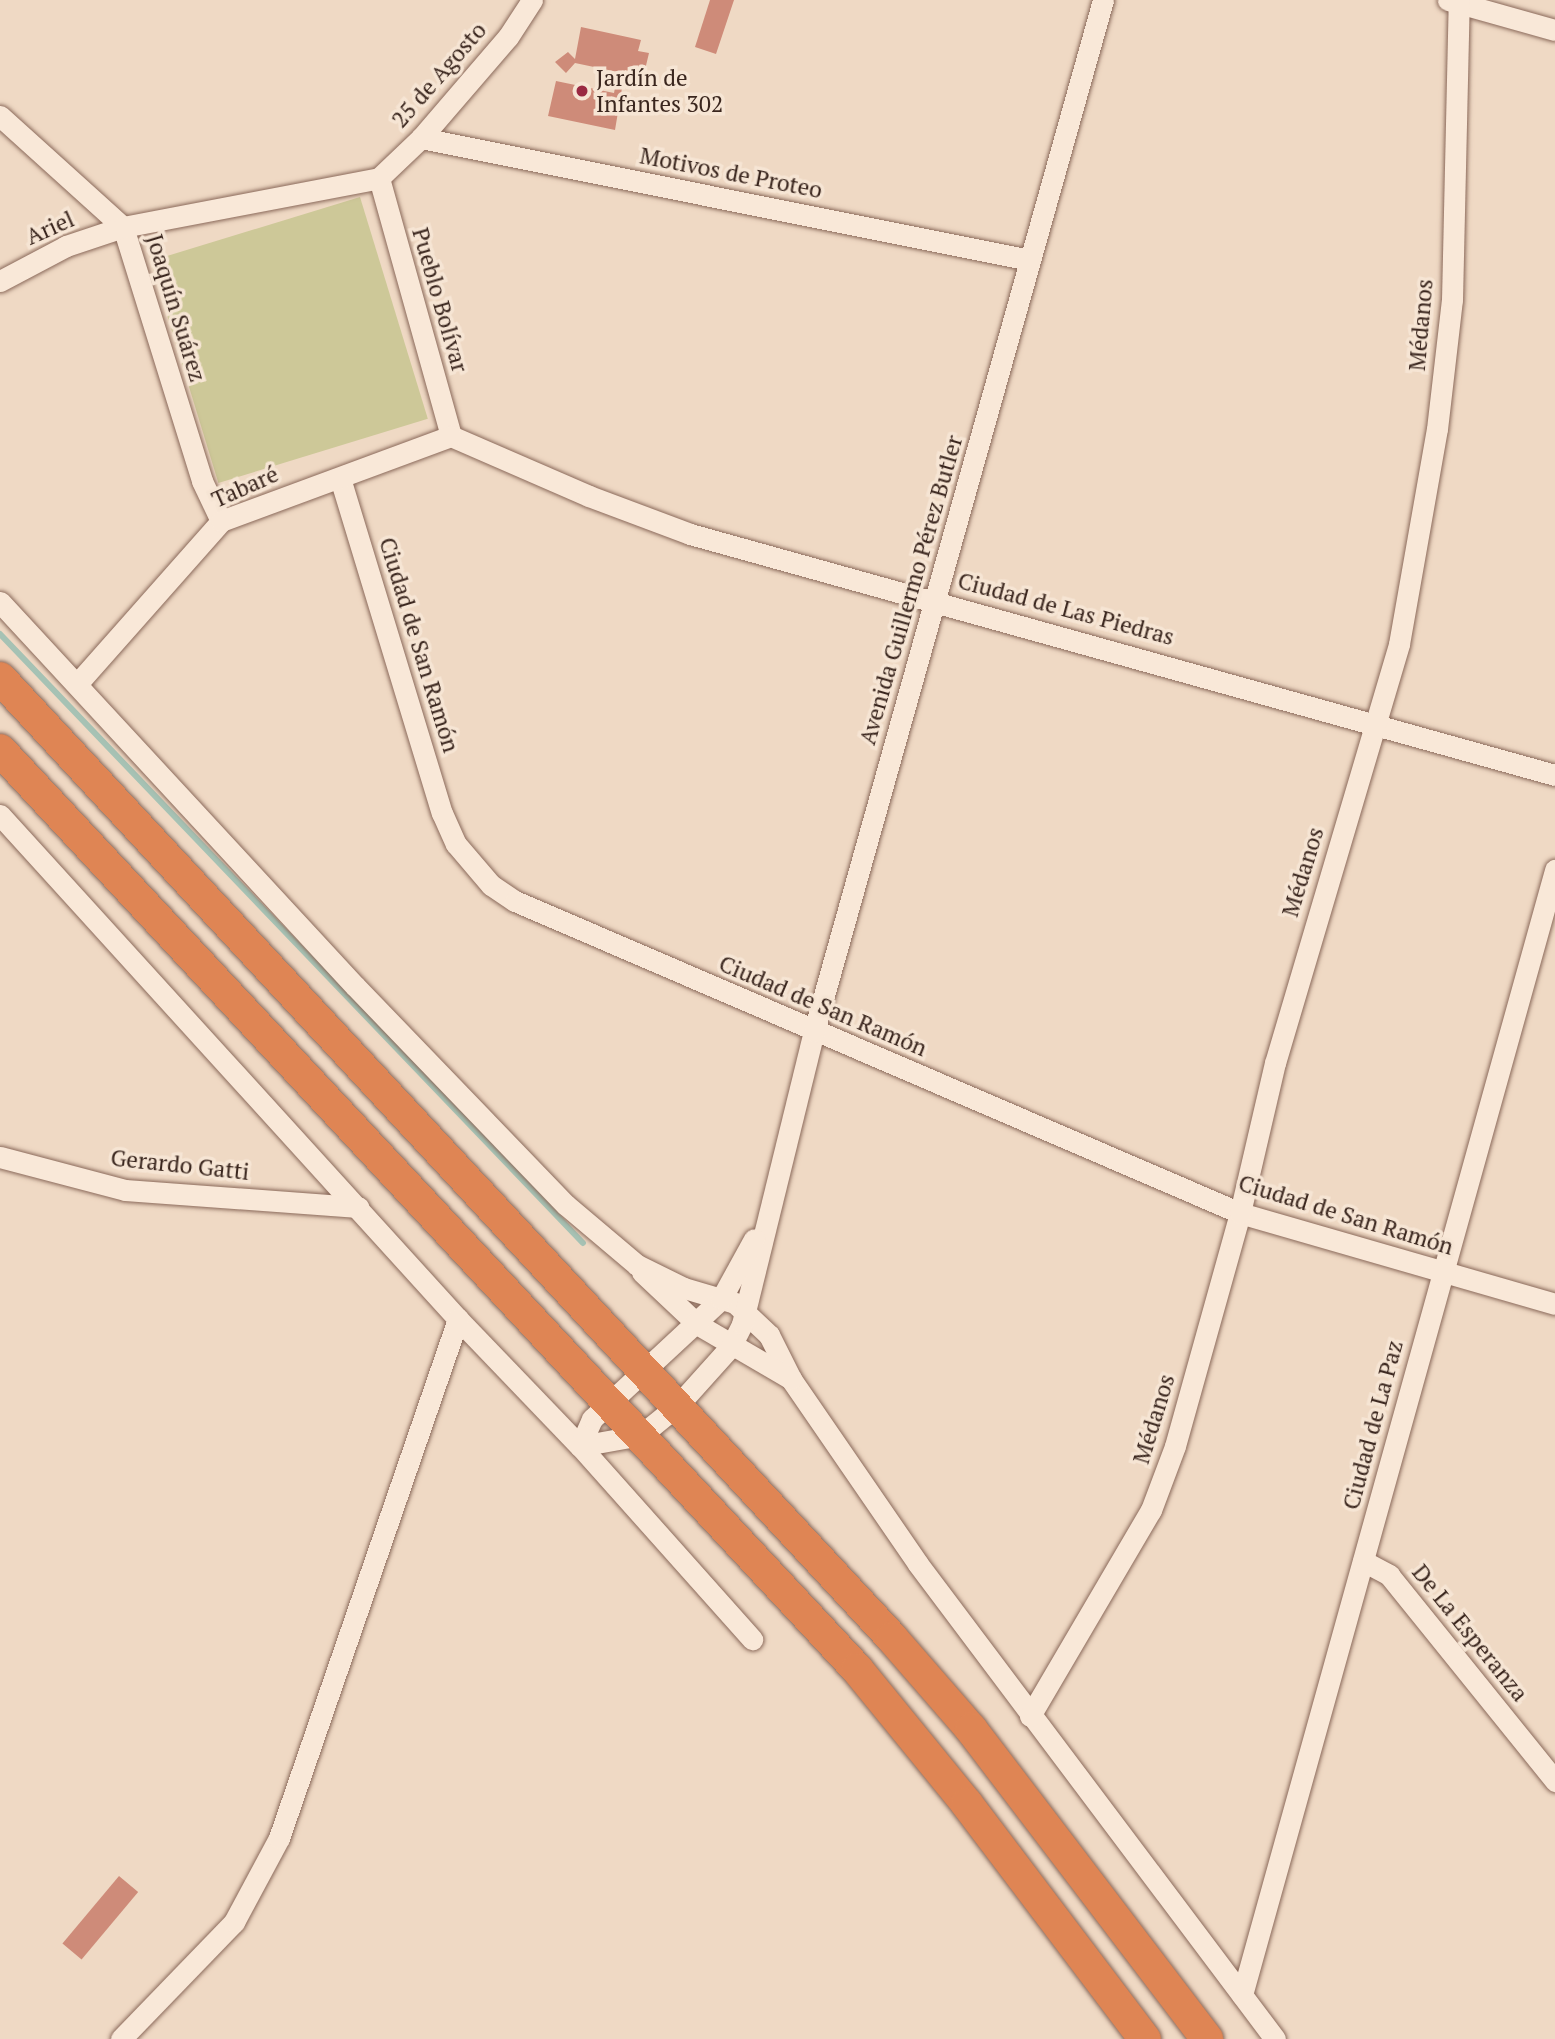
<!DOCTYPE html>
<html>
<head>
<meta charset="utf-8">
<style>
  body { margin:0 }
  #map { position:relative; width:1555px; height:2039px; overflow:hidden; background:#efd9c4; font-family:"PT Serif",serif }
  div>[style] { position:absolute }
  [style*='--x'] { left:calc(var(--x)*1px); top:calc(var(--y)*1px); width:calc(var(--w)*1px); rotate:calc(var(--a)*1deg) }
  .green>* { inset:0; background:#cdc898; transform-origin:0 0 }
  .stream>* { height:6px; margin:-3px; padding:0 3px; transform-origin:3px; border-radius:3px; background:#a6c2b4 }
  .building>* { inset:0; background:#ce8b79; transform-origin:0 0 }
  .roads { filter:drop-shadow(0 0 2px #8a695a) drop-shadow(0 0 2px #8a695a) }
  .minor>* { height:21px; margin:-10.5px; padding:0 10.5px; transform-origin:10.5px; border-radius:10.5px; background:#f9e8d8 }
  .highway>* { height:32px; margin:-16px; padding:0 16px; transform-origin:16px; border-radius:16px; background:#df8554 }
  .dots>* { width:19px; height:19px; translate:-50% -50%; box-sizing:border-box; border:4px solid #f6e5d4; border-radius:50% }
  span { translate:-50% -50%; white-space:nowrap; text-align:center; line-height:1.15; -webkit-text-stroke:7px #f6e5d4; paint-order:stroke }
  .street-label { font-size:23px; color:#3a261e }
  .poi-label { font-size:23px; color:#3a261e }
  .left { translate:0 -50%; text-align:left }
</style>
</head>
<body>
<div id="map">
  <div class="green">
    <div style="left:360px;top:197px;width:232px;height:219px;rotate:73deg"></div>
  </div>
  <div class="stream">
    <div style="--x:0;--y:634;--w:843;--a:46.25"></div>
  </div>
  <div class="building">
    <div style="clip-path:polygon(710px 0,734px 0,716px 54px,695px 47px)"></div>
    <div style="clip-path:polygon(581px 27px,641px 40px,638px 51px,649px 53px,644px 74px,625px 70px,615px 130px,548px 116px,556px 81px,614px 93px,618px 72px,575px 63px,566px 73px,555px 62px,568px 52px,575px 59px)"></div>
    <div style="left:119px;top:1876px;width:25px;height:88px;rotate:40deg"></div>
  </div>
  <div class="roads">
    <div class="minor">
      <div style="--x:1448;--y:0;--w:111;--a:15.7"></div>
      <div style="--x:0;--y:116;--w:166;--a:42.1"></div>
      <div style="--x:123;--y:227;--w:266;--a:72.7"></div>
      <div style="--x:202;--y:481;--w:44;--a:64.6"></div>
      <div style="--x:421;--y:138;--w:621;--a:11.33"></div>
      <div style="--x:379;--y:178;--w:268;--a:74.4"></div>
      <div style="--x:379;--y:178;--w:58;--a:-43.6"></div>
      <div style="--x:421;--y:138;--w:133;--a:-49.3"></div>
      <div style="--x:508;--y:37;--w:44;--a:-57"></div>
      <div style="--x:0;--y:281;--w:75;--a:-27.9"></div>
      <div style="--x:66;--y:246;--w:60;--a:-18.4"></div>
      <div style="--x:123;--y:227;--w:261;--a:-10.8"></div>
      <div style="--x:451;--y:436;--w:150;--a:23.5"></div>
      <div style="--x:589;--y:496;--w:108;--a:20.6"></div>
      <div style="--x:690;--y:534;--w:898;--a:15.57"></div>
      <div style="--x:340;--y:478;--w:350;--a:73.1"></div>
      <div style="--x:442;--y:813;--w:34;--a:66"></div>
      <div style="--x:456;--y:844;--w:54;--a:49.5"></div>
      <div style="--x:491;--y:885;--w:29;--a:34"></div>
      <div style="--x:515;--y:901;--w:789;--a:23.28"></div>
      <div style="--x:1240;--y:1213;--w:328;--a:16.1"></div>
      <div style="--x:0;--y:602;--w:523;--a:47.25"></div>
      <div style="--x:355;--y:986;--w:304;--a:46.1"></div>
      <div style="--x:566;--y:1205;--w:93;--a:40.2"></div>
      <div style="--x:637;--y:1265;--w:52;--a:26.1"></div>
      <div style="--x:684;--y:1288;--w:53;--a:16.4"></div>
      <div style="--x:735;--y:1303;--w:47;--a:43.3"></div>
      <div style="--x:769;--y:1335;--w:49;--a:63.4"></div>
      <div style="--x:791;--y:1379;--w:224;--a:55.5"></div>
      <div style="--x:918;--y:1564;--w:594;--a:53.07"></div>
      <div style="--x:77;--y:684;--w:217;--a:-48.5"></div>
      <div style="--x:221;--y:521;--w:245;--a:-20.3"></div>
      <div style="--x:0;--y:815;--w:681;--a:47.74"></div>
      <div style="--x:458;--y:1319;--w:176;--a:46.2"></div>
      <div style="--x:580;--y:1446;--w:259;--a:48.3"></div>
      <div style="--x:0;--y:1157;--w:129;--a:14.8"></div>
      <div style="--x:125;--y:1190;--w:234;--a:4.2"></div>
      <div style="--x:642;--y:1272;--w:76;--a:43.4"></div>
      <div style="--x:697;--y:1324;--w:109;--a:30.3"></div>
      <div style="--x:580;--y:1446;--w:62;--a:-10.2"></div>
      <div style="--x:641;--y:1435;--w:49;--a:-39.2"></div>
      <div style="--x:679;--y:1404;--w:78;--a:-48.1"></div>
      <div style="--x:731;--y:1346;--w:25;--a:-63"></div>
      <div style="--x:742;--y:1324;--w:302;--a:-76.2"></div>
      <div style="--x:814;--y:1031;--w:1071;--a:-74.34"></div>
      <div style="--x:580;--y:1446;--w:30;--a:-66"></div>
      <div style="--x:592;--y:1419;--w:176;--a:-42.9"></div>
      <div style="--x:721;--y:1299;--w:68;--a:-61.2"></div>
      <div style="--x:1363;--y:1561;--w:30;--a:28"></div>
      <div style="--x:1389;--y:1575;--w:265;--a:51.1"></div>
      <div style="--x:1030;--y:1716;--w:239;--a:-59.6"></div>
      <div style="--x:1151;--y:1510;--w:68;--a:-69.4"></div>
      <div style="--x:1175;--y:1446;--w:242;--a:-74.4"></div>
      <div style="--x:1240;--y:1213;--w:154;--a:-76.9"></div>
      <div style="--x:1275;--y:1063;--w:437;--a:-73.5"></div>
      <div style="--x:1399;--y:644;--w:218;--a:-80"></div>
      <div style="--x:1437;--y:429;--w:130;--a:-83.4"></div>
      <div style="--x:1452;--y:300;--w:300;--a:-88.7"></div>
      <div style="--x:1242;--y:1995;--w:1168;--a:-74.45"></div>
      <div style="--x:121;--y:2039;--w:163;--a:-46"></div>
      <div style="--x:234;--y:1922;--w:95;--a:-61.8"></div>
      <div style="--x:279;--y:1838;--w:549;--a:-70.97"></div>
    </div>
    <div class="highway">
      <div style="--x:0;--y:678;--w:1310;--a:47.1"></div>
      <div style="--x:892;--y:1638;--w:121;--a:49"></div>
      <div style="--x:971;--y:1729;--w:390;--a:52.7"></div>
      <div style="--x:0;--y:750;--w:1257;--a:47"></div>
      <div style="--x:857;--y:1669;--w:174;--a:50.8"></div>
      <div style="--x:967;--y:1804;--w:295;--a:52.9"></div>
    </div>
  </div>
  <div class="dots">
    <div style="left:582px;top:91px;background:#9a2942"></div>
  </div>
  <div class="street-label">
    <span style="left:439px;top:75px;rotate:-49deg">25 de Agosto</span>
    <span style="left:731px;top:173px;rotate:11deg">Motivos de Proteo</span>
    <span style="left:50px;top:228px;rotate:-24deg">Ariel</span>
    <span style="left:440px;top:300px;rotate:74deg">Pueblo Bolívar</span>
    <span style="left:176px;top:308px;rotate:73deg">Joaquín Suárez</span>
    <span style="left:1421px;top:325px;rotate:-85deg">Médanos</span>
    <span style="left:245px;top:487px;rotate:-24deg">Tabaré</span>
    <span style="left:911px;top:590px;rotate:-74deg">Avenida Guillermo Pérez Butler</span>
    <span style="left:1066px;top:609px;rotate:15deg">Ciudad de Las Piedras</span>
    <span style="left:419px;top:645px;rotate:73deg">Ciudad de San Ramón</span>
    <span style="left:1303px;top:872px;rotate:-73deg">Médanos</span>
    <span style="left:823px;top:1006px;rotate:23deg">Ciudad de San Ramón</span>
    <span style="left:180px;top:1165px;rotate:6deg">Gerardo Gatti</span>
    <span style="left:1346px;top:1215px;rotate:17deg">Ciudad de San Ramón</span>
    <span style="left:1154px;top:1419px;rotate:-73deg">Médanos</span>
    <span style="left:1373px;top:1425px;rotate:-75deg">Ciudad de La Paz</span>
    <span style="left:1470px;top:1633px;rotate:51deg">De La Esperanza</span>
  </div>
  <div class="poi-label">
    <span class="left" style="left:596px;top:91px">Jardín de<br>Infantes 302</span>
  </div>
</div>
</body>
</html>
